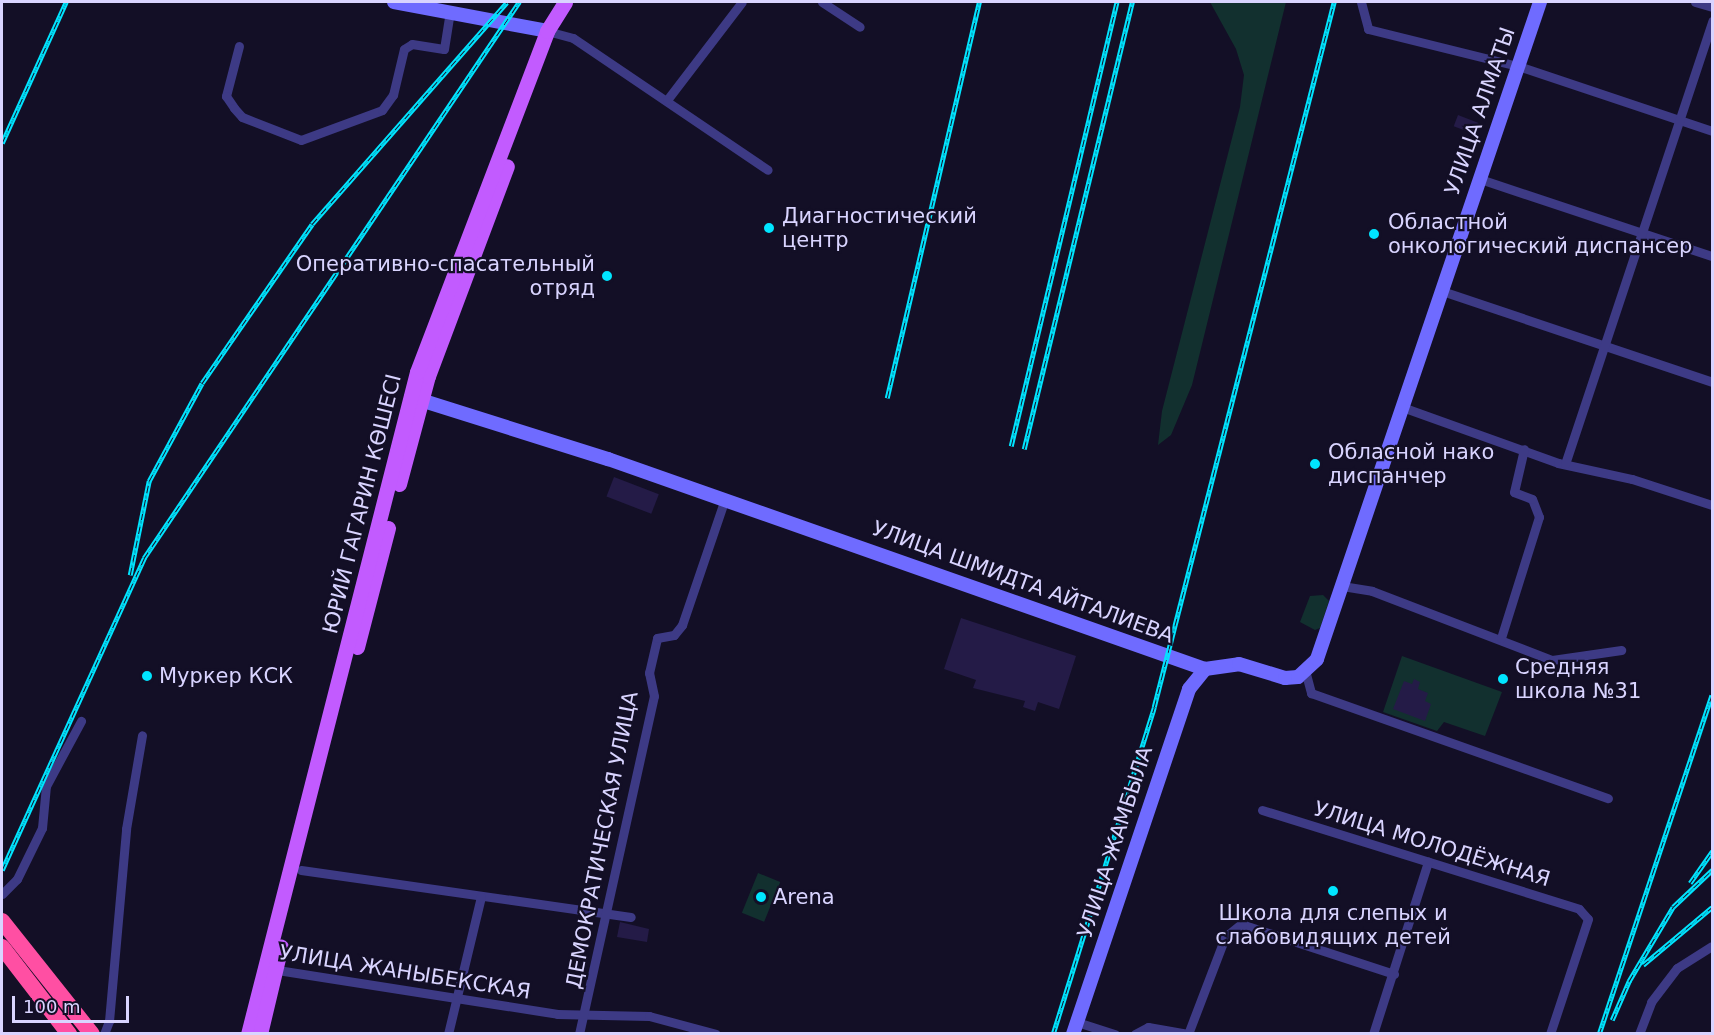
<!DOCTYPE html>
<html>
<head>
<meta charset="utf-8">
<style>
  body { margin:0 }
  #map { position:relative; width:1714px; height:1035px; overflow:hidden; background:#130f26; font-family:"DejaVu Sans",sans-serif }
  div>[style] { position:absolute }
  [style*='--x'] { left:calc(var(--x)*1px); top:calc(var(--y)*1px); width:calc(var(--w)*1px); rotate:calc(var(--a)*1deg) }
  .green>* { inset:0; background:#12302f; transform-origin:0 0 }
  .building>* { inset:0; background:#241b47; transform-origin:0 0 }
  .street>* { height:9px; margin:-4.5px; padding:0 4.5px; transform-origin:4.5px; border-radius:4.5px; background:#3d3a85 }
  .secondary>* { height:14px; margin:-7px; padding:0 7px; transform-origin:7px; border-radius:7px; background:#6f6bff }
  .primary>* { height:15px; margin:-7.5px; padding:0 7.5px; transform-origin:7.5px; border-radius:7.5px; background:#c25bff }
  .highway>* { height:16px; margin:-8px; padding:0 8px; transform-origin:8px; border-radius:8px; background:#ff4fa3 }
  .rail>* { height:4.5px; margin-top:-2.25px; transform-origin:0; background:repeating-linear-gradient(90deg,#130f26 0 7px,#00e5ff 0 14px); box-sizing:border-box; border-block:2px solid #00e5ff }
  .dots>* { width:16px; height:16px; translate:-50% -50%; box-sizing:border-box; border:3px solid #130f26; border-radius:50% }
  span { translate:-50% -50%; white-space:nowrap; text-align:center; line-height:1.15; -webkit-text-stroke:4.5px #130f26; paint-order:stroke }
  .street-label { font-size:21px; color:#d9d4ff }
  .poi-label { font-size:21px; color:#d9d4ff }
  .left { translate:0 -50%; text-align:left }
  .right { translate:-100% -50%; text-align:right }
  .frame { position:absolute; inset:0; border:3px solid #d9d4ff; pointer-events:none }
  .scale { position:absolute; left:12px; top:996px; width:117px; height:27px; box-sizing:border-box; border:3px solid #d9d4ff; border-top:0; padding-left:8px; font-size:18px; line-height:21px; white-space:nowrap; color:#d9d4ff; -webkit-text-stroke:4px #130f26; paint-order:stroke }
</style>
</head>
<body>
<div id="map">
  <div class="green">
    <div style="clip-path:polygon(1210px 2px,1286px 2px,1192px 385px,1171px 435px,1158px 445px,1162px 411px,1240px 107px,1244px 75px,1236px 49px)"></div>
    <div style="clip-path:polygon(1323px 595px,1329px 601px,1320px 628px,1315px 630px,1300px 622px,1310px 596px)"></div>
    <div style="clip-path:polygon(1402px 656px,1502px 692px,1485px 736px,1444px 722px,1437px 731px,1383px 712px)"></div>
    <div style="left:758px;top:873px;width:24px;height:43px;rotate:22deg"></div>
  </div>
  <div class="building">
    <div style="left:1458px;top:115px;width:22px;height:12px;rotate:21deg"></div>
    <div style="left:614px;top:477px;width:48px;height:21px;rotate:21deg"></div>
    <div style="clip-path:polygon(961px 618px,1076px 656px,1059px 709px,1038px 702px,1035px 711px,1023px 707px,1025px 701px,973px 688px,976px 680px,944px 669px)"></div>
    <div style="clip-path:polygon(1414px 679px,1420px 682px,1418px 689px,1428px 693px,1425px 701px,1431px 704px,1425px 721px,1393px 709px,1404px 681px,1412px 684px)"></div>
    <div style="clip-path:polygon(620px 922px,649px 929px,647px 942px,617px 937px)"></div>
  </div>
  <div class="street">
    <div style="--x:822;--y:2;--w:45;--a:33.3"></div>
    <div style="--x:1361;--y:2;--w:28;--a:75"></div>
    <div style="--x:1368;--y:29;--w:154;--a:13.9"></div>
    <div style="--x:1518;--y:66;--w:205;--a:18.5"></div>
    <div style="--x:1695;--y:2;--w:18;--a:16"></div>
    <div style="--x:547;--y:31;--w:27;--a:15"></div>
    <div style="--x:573;--y:38;--w:235;--a:34.1"></div>
    <div style="--x:239;--y:46;--w:52;--a:104.6"></div>
    <div style="--x:226;--y:96;--w:14;--a:56"></div>
    <div style="--x:234;--y:108;--w:12;--a:48"></div>
    <div style="--x:242;--y:117;--w:63;--a:21.3"></div>
    <div style="--x:301;--y:140;--w:86;--a:-20.3"></div>
    <div style="--x:382;--y:110;--w:19;--a:-54"></div>
    <div style="--x:393;--y:95;--w:47;--a:-76.6"></div>
    <div style="--x:404;--y:49;--w:9;--a:-32"></div>
    <div style="--x:412;--y:44;--w:32;--a:9"></div>
    <div style="--x:444;--y:49;--w:36;--a:-81"></div>
    <div style="--x:667;--y:100;--w:123;--a:-52.6"></div>
    <div style="--x:1480;--y:179;--w:244;--a:18.4"></div>
    <div style="--x:1442;--y:291;--w:285;--a:18.6"></div>
    <div style="--x:1402;--y:407;--w:166;--a:19.7"></div>
    <div style="--x:1558;--y:463;--w:76;--a:12.2"></div>
    <div style="--x:1632;--y:479;--w:84;--a:18"></div>
    <div style="--x:1565;--y:464;--w:467;--a:-71.6"></div>
    <div style="--x:1342;--y:586;--w:30;--a:9"></div>
    <div style="--x:1372;--y:591;--w:193;--a:21"></div>
    <div style="--x:1552;--y:660;--w:70;--a:-8.2"></div>
    <div style="--x:1501;--y:638;--w:127;--a:-72.6"></div>
    <div style="--x:1539;--y:517;--w:19;--a:-111"></div>
    <div style="--x:1532;--y:499;--w:19;--a:-159"></div>
    <div style="--x:1514;--y:492;--w:44;--a:-76.9"></div>
    <div style="--x:1306;--y:674;--w:20;--a:75"></div>
    <div style="--x:1311;--y:693;--w:315;--a:19.5"></div>
    <div style="--x:1262;--y:810;--w:332;--a:17.3"></div>
    <div style="--x:1579;--y:909;--w:13;--a:48"></div>
    <div style="--x:1588;--y:919;--w:121;--a:108.3"></div>
    <div style="--x:301;--y:870;--w:333;--a:8.1"></div>
    <div style="--x:2;--y:894;--w:21;--a:-45"></div>
    <div style="--x:17;--y:879;--w:57;--a:-63.9"></div>
    <div style="--x:42;--y:828;--w:42;--a:-84.6"></div>
    <div style="--x:46;--y:786;--w:74;--a:-61.7"></div>
    <div style="--x:271;--y:969;--w:290;--a:8.9"></div>
    <div style="--x:557;--y:1014;--w:92;--a:1.2"></div>
    <div style="--x:649;--y:1016;--w:69;--a:15"></div>
    <div style="--x:1077;--y:1022;--w:40;--a:18"></div>
    <div style="--x:104;--y:1034;--w:14;--a:-69"></div>
    <div style="--x:109;--y:1021;--w:193;--a:-84.9"></div>
    <div style="--x:126;--y:829;--w:95;--a:-80.3"></div>
    <div style="--x:448;--y:1034;--w:141;--a:-76.5"></div>
    <div style="--x:579;--y:1034;--w:346;--a:-77.5"></div>
    <div style="--x:654;--y:696;--w:24;--a:-102"></div>
    <div style="--x:649;--y:673;--w:36;--a:-77"></div>
    <div style="--x:657;--y:638;--w:17;--a:-10"></div>
    <div style="--x:674;--y:635;--w:13;--a:-51"></div>
    <div style="--x:682;--y:625;--w:133;--a:-71.2"></div>
    <div style="--x:1135;--y:1034;--w:15;--a:-28"></div>
    <div style="--x:1148;--y:1027;--w:39;--a:10"></div>
    <div style="--x:1188;--y:1034;--w:104;--a:-69.1"></div>
    <div style="--x:1225;--y:937;--w:21;--a:-39"></div>
    <div style="--x:1241;--y:924;--w:161;--a:18.1"></div>
    <div style="--x:1373;--y:1034;--w:181;--a:-72.3"></div>
    <div style="--x:1639;--y:1034;--w:34;--a:-69"></div>
    <div style="--x:1651;--y:1002;--w:43;--a:-52.6"></div>
    <div style="--x:1677;--y:968;--w:41;--a:-32.2"></div>
  </div>
  <div class="secondary">
    <div style="--x:394;--y:2;--w:156;--a:10.7"></div>
    <div style="--x:411;--y:397;--w:207;--a:17.5"></div>
    <div style="--x:608;--y:459;--w:633;--a:19.38"></div>
    <div style="--x:1205;--y:669;--w:34;--a:-8"></div>
    <div style="--x:1239;--y:664;--w:48;--a:16.9"></div>
    <div style="--x:1285;--y:678;--w:13;--a:-4"></div>
    <div style="--x:1298;--y:677;--w:26;--a:-43"></div>
    <div style="--x:1317;--y:659;--w:694;--a:-71.25"></div>
    <div style="--x:1073;--y:1034;--w:364;--a:-71.4"></div>
    <div style="--x:1189;--y:689;--w:26;--a:-51"></div>
  </div>
  <div class="primary">
    <div style="--x:399;--y:484;--w:112;--a:-75"></div>
    <div style="--x:428;--y:376;--w:224;--a:-69.4"></div>
    <div style="--x:357;--y:647;--w:123;--a:-75.4"></div>
    <div style="--x:248;--y:1034;--w:683;--a:-75.68"></div>
    <div style="--x:417;--y:372;--w:365;--a:-69.1"></div>
    <div style="--x:547;--y:31;--w:34;--a:-58"></div>
    <div style="--x:260;--y:1034;--w:90;--a:-76.6"></div>
  </div>
  <div class="highway">
    <div style="--x:2;--y:921;--w:144;--a:51.5"></div>
    <div style="--x:2;--y:947;--w:110;--a:52.4"></div>
  </div>
  <div class="rail">
    <div style="--x:2;--y:143;--w:155;--a:-65.6"></div>
    <div style="--x:887;--y:398;--w:407;--a:-76.9"></div>
    <div style="--x:1011;--y:446;--w:456;--a:-76.6"></div>
    <div style="--x:1024;--y:449;--w:460;--a:-76.4"></div>
    <div style="--x:130;--y:575;--w:96;--a:-78.6"></div>
    <div style="--x:149;--y:481;--w:111;--a:-61.6"></div>
    <div style="--x:202;--y:383;--w:193;--a:-55.3"></div>
    <div style="--x:312;--y:224;--w:295;--a:-48.7"></div>
    <div style="--x:2;--y:870;--w:343;--a:-65.5"></div>
    <div style="--x:144;--y:558;--w:671;--a:-56"></div>
    <div style="--x:1690;--y:883;--w:39;--a:-55"></div>
    <div style="--x:1643;--y:965;--w:90;--a:-40"></div>
    <div style="--x:1612;--y:1020;--w:43;--a:-66.4"></div>
    <div style="--x:1629;--y:981;--w:86;--a:-59.3"></div>
    <div style="--x:1673;--y:907;--w:54;--a:-43.5"></div>
    <div style="--x:1053;--y:1034;--w:342;--a:-72.8"></div>
    <div style="--x:1154;--y:707;--w:728;--a:-75.68"></div>
    <div style="--x:1599;--y:1034;--w:357;--a:-71.6"></div>
  </div>
  <div class="dots">
    <div style="left:769px;top:228px;background:#00e5ff"></div>
    <div style="left:1374px;top:234px;background:#00e5ff"></div>
    <div style="left:607px;top:276px;background:#00e5ff"></div>
    <div style="left:1315px;top:464px;background:#00e5ff"></div>
    <div style="left:147px;top:676px;background:#00e5ff"></div>
    <div style="left:1503px;top:679px;background:#00e5ff"></div>
    <div style="left:1333px;top:891px;background:#00e5ff"></div>
    <div style="left:761px;top:897px;background:#00e5ff"></div>
  </div>
  <div class="street-label">
    <span style="left:1480px;top:111px;rotate:-71deg">УЛИЦА АЛМАТЫ</span>
    <span style="left:362px;top:504px;rotate:-76deg">ЮРИЙ ГАГАРИН КӨШЕСІ</span>
    <span style="left:1023px;top:582px;rotate:20deg">УЛИЦА ШМИДТА АЙТАЛИЕВА</span>
    <span style="left:602px;top:840px;rotate:-79deg">ДЕМОКРАТИЧЕСКАЯ УЛИЦА</span>
    <span style="left:1115px;top:842px;rotate:-72deg">УЛИЦА ЖАМБЫЛА</span>
    <span style="left:1432px;top:844px;rotate:17deg">УЛИЦА МОЛОДЁЖНАЯ</span>
    <span style="left:405px;top:972px;rotate:9deg">УЛИЦА ЖАНЫБЕКСКАЯ</span>
  </div>
  <div class="poi-label">
    <span class="left" style="left:782px;top:228px">Диагностический<br>центр</span>
    <span class="left" style="left:1388px;top:234px">Областной<br>онкологический диспансер</span>
    <span class="right" style="left:595px;top:276px">Оперативно-спасательный<br>отряд</span>
    <span class="left" style="left:1328px;top:464px">Обласной нако<br>диспанчер</span>
    <span class="left" style="left:1515px;top:679px">Средняя<br>школа №31</span>
    <span class="left" style="left:159px;top:676px">Муркер КСК</span>
    <span class="left" style="left:773px;top:897px">Arena</span>
    <span style="left:1333px;top:925px">Школа для слепых и<br>слабовидящих детей</span>
  </div>
  <div class="frame"></div>
  <div class="scale">100 m</div>
</div>
</body>
</html>
